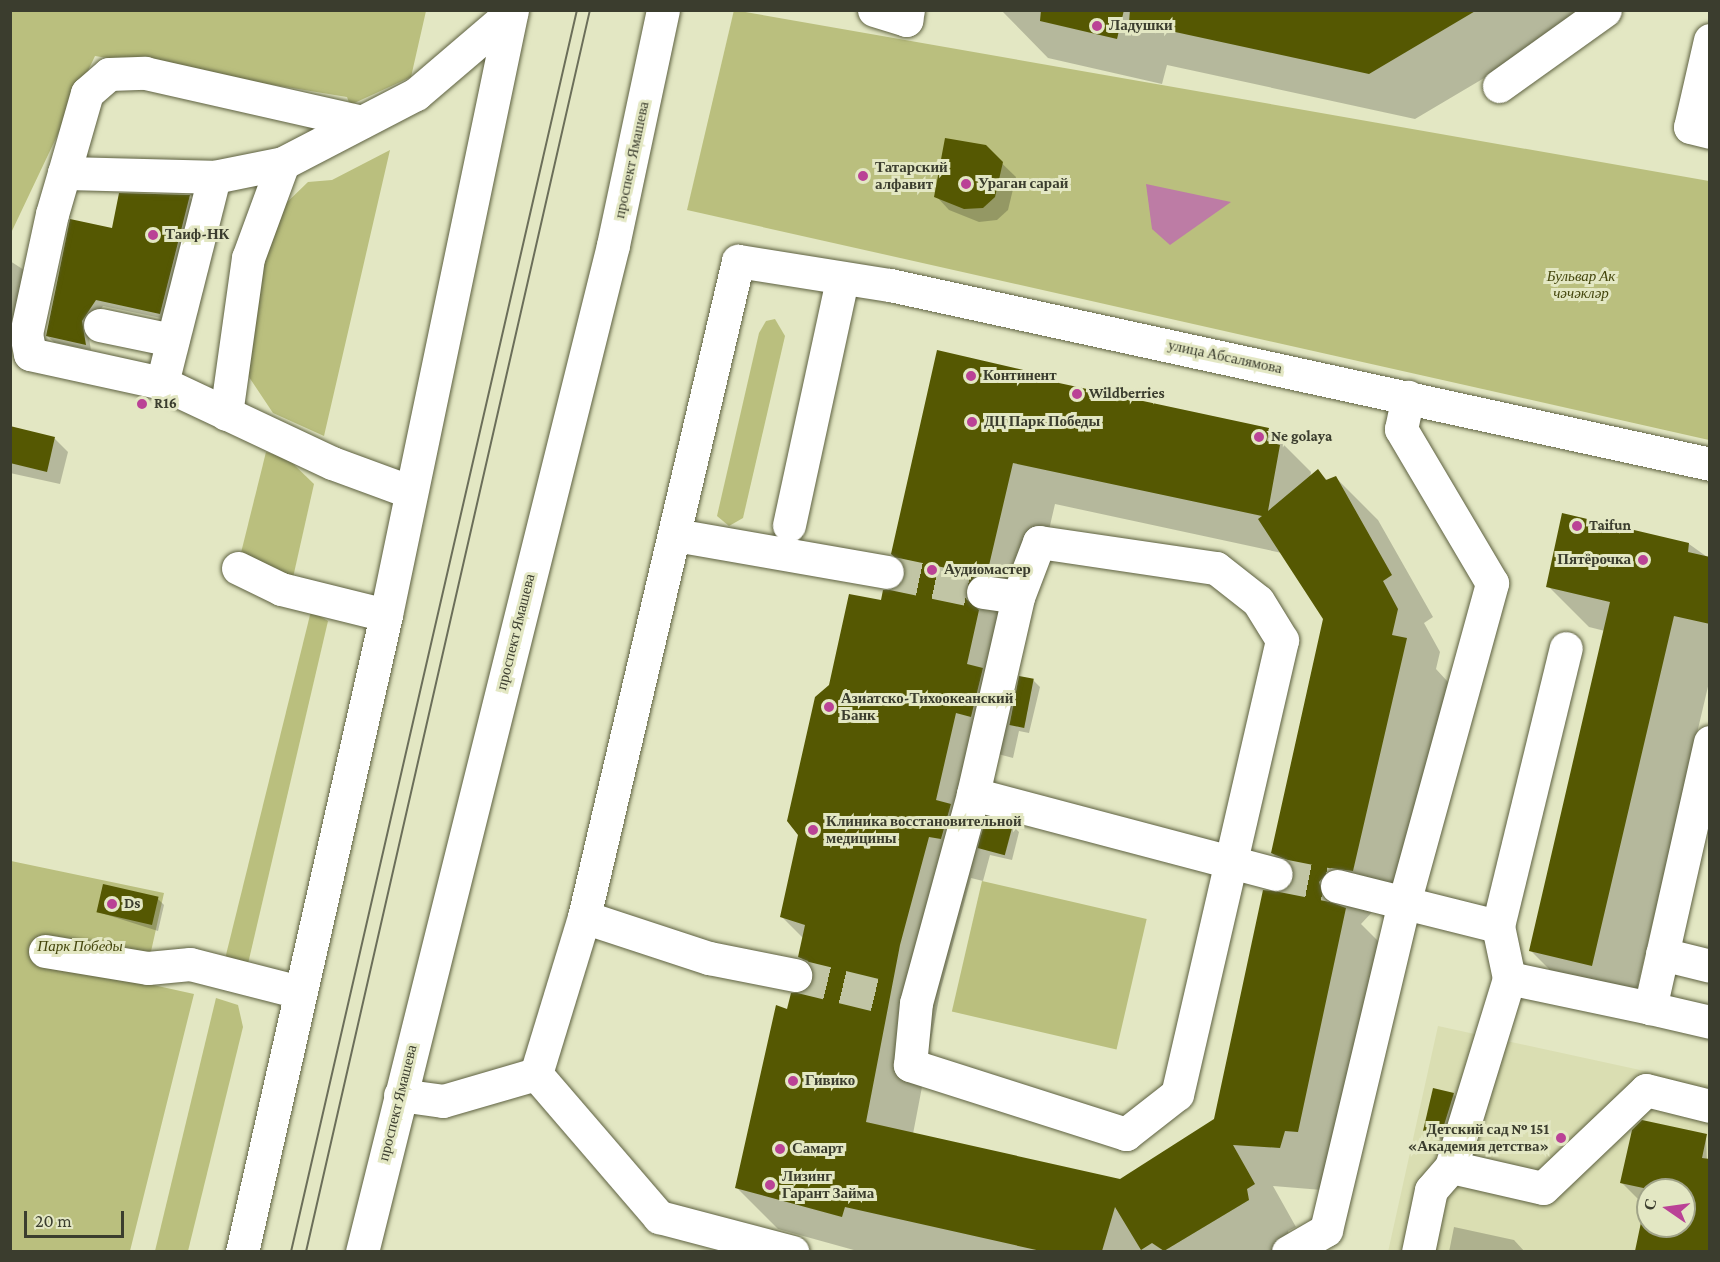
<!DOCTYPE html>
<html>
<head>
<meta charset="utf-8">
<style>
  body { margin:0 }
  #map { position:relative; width:1720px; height:1262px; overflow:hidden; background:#e3e7c3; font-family:"Crimson Pro",serif }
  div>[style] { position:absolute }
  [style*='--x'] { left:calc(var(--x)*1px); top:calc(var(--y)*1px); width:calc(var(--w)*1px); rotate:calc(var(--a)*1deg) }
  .built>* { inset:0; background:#dadeb2 }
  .green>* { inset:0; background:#babf7e; transform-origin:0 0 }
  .water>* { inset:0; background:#bd7ca5 }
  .shadow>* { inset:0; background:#0003 }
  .building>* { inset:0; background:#555802; transform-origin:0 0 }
  .minor-tunnel>* { height:33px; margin-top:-16.5px; transform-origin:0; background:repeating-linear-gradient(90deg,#c1c5a5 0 33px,transparent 0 49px) }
  .roads { filter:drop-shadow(0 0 2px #5e6141) drop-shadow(0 0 2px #5e6141) }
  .minor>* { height:33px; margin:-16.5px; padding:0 16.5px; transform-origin:16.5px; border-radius:16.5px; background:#fff }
  .major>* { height:33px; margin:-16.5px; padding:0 16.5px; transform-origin:16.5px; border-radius:16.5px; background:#fff }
  .tram>* { height:1.5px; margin:-0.75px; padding:0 0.75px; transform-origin:0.75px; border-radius:0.75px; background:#6b6e59 }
  .dots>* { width:16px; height:16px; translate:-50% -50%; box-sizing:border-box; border:3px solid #e3e7c3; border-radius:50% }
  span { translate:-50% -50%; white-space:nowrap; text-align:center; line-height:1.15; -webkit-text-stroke:6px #e3e7c3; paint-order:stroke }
  .poi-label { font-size:15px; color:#3b3d2e; font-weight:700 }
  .left { translate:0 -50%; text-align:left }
  .right { translate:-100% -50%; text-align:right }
  .street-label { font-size:15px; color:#3b3d2e }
  .park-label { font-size:15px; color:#44460c; font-style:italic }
  .frame { position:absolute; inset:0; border:12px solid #3b3d2e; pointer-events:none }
  .north { position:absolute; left:1636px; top:1178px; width:60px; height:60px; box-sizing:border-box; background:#e3e7c3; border:2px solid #a0a387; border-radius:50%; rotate:283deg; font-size:16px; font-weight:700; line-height:24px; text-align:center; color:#3b3d2e }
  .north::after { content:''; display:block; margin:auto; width:21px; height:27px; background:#ba4296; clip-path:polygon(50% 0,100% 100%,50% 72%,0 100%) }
  .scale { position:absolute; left:24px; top:1211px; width:100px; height:27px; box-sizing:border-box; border:3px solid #3b3d2e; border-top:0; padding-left:8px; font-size:18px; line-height:21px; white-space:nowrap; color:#3b3d2e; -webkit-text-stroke:4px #e3e7c3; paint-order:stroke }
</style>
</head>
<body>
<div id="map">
  <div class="built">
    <div style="clip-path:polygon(evenodd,1438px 1026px,1709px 1085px,1709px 1251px,1388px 1252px,1438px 1026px,1648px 1190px,1684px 1190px,1684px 1226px,1648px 1226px,1648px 1190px)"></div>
  </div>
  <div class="green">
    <div style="clip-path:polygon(734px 10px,1709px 181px,1709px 440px,687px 210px)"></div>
    <div style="clip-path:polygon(11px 11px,426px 11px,411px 77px,350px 105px,347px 97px,95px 56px,11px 233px)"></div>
    <div style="clip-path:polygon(390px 150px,324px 436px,273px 413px,241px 365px,250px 288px,278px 211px,308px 182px,332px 180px)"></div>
    <div style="clip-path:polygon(775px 319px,785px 336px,743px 518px,729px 526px,717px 516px,759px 333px,766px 321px)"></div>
    <div style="clip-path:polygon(266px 452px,288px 459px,314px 484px,292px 582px,238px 565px)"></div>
    <div style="clip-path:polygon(311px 611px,328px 621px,247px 968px,224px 963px)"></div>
    <div style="clip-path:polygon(11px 861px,164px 893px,144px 983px,194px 994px,130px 1251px,11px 1252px)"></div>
    <div style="left:982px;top:881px;width:169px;height:134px;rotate:13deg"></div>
    <div style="clip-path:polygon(216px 998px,238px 1005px,243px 1027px,188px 1251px,155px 1251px)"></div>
  </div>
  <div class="water">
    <div style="clip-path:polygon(1146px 184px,1231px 202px,1170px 245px,1152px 229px)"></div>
  </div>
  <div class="shadow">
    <div style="clip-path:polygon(1589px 10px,1587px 17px,1415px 119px,1167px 65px,1162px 84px,1048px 58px,1003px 12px)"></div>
    <div style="clip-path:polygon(985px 147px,1016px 177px,1008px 210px,997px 220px,979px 222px,949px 210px,936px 196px)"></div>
    <div style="clip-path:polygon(189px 197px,196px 203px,166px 319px,103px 306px,87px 327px,91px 350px,54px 342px,47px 336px)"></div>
    <div style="clip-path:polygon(10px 261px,35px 277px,25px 321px,10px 318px)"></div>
    <div style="clip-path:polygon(evenodd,1031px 373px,1038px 380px,1269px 430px,1311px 472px,1310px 478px,1318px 471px,1328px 481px,1335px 477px,1378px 520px,1433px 617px,1424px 623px,1440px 652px,1436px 669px,1448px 682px,1395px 912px,1374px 910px,1361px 924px,1388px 951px,1322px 1190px,1273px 1186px,1296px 1227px,1288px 1231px,1291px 1243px,1276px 1252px,861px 1252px,778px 1229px,736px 1187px,788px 1011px,815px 978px,800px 956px,804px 939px,782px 917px,831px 686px,882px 602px,907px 576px,1031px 373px,1055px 504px,1282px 553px,1325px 619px,1272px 853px,1296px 879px,1282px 893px,1215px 1120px,1120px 1181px,913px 1134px,941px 988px,971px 878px,983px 881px,990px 855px,1012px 860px,1019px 832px,1012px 825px,980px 835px,998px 754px,1013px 758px,1019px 731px,1029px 733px,1040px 687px,1033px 680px,1015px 702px,1010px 698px,1055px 504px)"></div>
    <div style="clip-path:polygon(10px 428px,55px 439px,68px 452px,60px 484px,10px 473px)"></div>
    <div style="clip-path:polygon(1689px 544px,1710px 559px,1710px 678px,1633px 1006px,1572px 992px,1531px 951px,1605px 631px,1589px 627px,1548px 586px)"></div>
    <div style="clip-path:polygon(157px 898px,164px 905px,158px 931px,98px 912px)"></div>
    <div style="clip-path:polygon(1453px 1094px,1460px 1101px,1447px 1141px,1431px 1137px,1424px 1130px)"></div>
    <div style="clip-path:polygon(evenodd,1706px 1135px,1710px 1252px,1636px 1252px,1646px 1207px,1622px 1183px,1706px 1135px,1648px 1190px,1684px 1190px,1684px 1226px,1648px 1226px,1648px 1190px)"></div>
    <div style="clip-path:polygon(1454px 1227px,1514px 1240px,1525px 1252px,1449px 1252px)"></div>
  </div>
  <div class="building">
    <div style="clip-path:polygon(1041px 10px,1124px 10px,1117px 39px,1040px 21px)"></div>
    <div style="clip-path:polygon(1130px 10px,1477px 10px,1369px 74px,1129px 22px)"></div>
    <div style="clip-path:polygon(945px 138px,986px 145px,1003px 162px,995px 197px,983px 208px,964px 209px,934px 197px)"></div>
    <div style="clip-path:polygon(119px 193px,190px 195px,160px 314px,96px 300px,82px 321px,86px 345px,46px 336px,70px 219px,112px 228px)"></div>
    <div style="clip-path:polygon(evenodd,937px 350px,1032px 372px,1031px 377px,1269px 428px,1267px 441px,1280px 445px,1268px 511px,1318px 469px,1326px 480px,1336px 476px,1392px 575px,1383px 581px,1398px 609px,1392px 635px,1407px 638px,1353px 871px,1331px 868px,1319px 882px,1324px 900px,1346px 908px,1298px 1132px,1285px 1131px,1280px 1148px,1233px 1145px,1255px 1184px,1247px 1189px,1249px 1200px,1164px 1251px,1152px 1243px,1141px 1250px,1115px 1207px,1102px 1251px,1041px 1251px,845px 1207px,842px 1217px,735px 1188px,776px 1005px,787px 1009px,791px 993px,802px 992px,813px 978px,808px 961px,798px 957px,805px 925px,780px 917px,798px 835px,787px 821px,815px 697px,829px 685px,849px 594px,881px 600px,883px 590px,894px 589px,905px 576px,904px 565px,891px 554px,937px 350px,1013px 463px,1262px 516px,1258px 519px,1323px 619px,1271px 853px,1290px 861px,1294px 878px,1281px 892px,1263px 890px,1214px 1119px,1120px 1179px,866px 1122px,900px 945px,929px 837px,941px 839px,951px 804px,936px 800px,956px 713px,971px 717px,983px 668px,967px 664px,979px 610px,966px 599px,965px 589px,976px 575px,987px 574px,1013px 463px)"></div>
    <div style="clip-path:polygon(10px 426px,55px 437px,47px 472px,10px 463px)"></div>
    <div style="clip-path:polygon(1562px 513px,1689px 543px,1688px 552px,1710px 557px,1710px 624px,1674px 616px,1592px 966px,1529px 951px,1610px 602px,1546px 587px)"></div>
    <div style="left:1019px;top:676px;width:15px;height:50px;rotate:11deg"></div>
    <div style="left:986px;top:817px;width:28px;height:32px;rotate:15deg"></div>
    <div style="left:103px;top:884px;width:57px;height:29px;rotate:13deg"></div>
    <div style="clip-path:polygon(1433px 1088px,1454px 1093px,1441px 1135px,1423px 1131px)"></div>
    <div style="clip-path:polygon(evenodd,1642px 1120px,1707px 1134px,1702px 1158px,1710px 1159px,1710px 1251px,1635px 1251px,1648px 1189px,1620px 1183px,1632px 1130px,1642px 1120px,1648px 1190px,1684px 1190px,1684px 1226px,1648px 1226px,1648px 1190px)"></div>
  </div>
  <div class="minor-tunnel">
    <div style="--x:887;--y:572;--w:98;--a:11.8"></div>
    <div style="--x:1276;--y:874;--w:62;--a:11.1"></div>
    <div style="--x:795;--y:975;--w:97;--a:13.7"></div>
  </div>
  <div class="roads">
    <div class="minor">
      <div style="--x:874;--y:10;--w:34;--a:17"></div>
      <div style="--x:906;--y:20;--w:10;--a:-79"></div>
      <div style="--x:1710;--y:40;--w:89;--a:102.9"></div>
      <div style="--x:1690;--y:127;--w:21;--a:14"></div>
      <div style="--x:1499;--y:86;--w:130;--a:-35.6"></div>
      <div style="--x:64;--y:173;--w:83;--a:-74"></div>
      <div style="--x:87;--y:93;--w:29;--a:-41"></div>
      <div style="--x:109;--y:74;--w:36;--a:-2"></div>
      <div style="--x:145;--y:73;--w:222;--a:12.7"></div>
      <div style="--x:100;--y:325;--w:74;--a:11.8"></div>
      <div style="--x:162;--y:383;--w:135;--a:-167.6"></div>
      <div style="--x:30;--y:354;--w:20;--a:-101"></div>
      <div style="--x:26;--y:334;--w:123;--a:-77.8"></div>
      <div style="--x:52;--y:214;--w:43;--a:-73.7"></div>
      <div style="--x:64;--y:173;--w:150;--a:1.5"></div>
      <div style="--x:226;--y:414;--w:158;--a:-82"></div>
      <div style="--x:248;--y:258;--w:101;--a:-69.8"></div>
      <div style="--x:411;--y:492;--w:84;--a:-159.8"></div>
      <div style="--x:332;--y:463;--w:188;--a:-154.8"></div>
      <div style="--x:162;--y:383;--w:212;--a:-75.8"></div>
      <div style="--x:214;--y:177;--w:70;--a:-11.5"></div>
      <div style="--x:283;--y:163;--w:150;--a:-27.4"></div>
      <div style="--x:416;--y:94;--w:125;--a:-40.5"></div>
      <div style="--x:789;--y:525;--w:251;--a:-77.8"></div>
      <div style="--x:676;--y:535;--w:214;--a:9.9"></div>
      <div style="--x:1039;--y:542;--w:179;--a:8.4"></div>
      <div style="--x:1216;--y:568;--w:53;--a:38.2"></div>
      <div style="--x:1258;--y:601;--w:46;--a:58.4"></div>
      <div style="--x:1282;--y:640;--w:466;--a:103"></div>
      <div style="--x:1177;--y:1094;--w:65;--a:141.9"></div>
      <div style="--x:1126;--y:1134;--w:227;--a:-162.3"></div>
      <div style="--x:910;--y:1065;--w:62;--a:-84.5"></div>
      <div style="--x:916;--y:1003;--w:217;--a:-74.7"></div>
      <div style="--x:973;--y:794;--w:202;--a:-77.1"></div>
      <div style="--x:1018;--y:597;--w:59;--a:-69.1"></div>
      <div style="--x:238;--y:568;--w:48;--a:26"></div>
      <div style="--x:281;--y:589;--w:108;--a:13.9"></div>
      <div style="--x:983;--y:592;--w:35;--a:8"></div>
      <div style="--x:1710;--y:742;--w:273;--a:102.7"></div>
      <div style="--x:1650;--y:1008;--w:62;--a:13.1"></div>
      <div style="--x:973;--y:794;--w:313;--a:14.8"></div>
      <div style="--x:1337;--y:886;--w:166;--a:14"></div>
      <div style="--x:1498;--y:926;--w:53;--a:78.1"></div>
      <div style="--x:1509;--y:978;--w:144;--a:12"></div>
      <div style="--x:584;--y:917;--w:674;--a:-76.79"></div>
      <div style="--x:738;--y:261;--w:154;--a:9"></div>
      <div style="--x:890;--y:285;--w:839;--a:12.31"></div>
      <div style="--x:1498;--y:926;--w:286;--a:-76.3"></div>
      <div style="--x:45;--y:951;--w:104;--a:9.4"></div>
      <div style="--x:148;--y:968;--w:42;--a:-5.4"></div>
      <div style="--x:190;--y:964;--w:114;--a:14.3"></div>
      <div style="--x:1662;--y:954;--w:49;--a:14"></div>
      <div style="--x:536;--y:1074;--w:164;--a:-73"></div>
      <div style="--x:584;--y:917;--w:132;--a:18.2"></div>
      <div style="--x:709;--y:958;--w:88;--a:11.2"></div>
      <div style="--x:400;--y:1095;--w:43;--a:7.9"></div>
      <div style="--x:443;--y:1101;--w:97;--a:-16.2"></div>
      <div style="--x:536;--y:1074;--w:189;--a:49.3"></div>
      <div style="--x:659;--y:1217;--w:138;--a:14.7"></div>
      <div style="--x:1451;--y:1167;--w:94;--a:12.9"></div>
      <div style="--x:1543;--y:1188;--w:142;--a:-43.6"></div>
      <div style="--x:1646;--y:1090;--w:66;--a:14"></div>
      <div style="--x:1288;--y:1252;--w:44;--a:-30.1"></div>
      <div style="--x:1326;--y:1230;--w:336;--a:-76.6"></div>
      <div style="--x:1404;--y:903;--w:332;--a:-74.6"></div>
      <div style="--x:1492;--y:583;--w:179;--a:-120.6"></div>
      <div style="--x:1401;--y:429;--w:33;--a:-78"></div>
      <div style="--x:1418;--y:1252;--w:63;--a:-78.2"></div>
      <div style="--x:1431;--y:1190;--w:30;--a:-49"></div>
      <div style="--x:1451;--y:1167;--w:198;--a:-72.9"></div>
    </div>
    <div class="major">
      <div style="--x:242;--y:1252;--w:653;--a:-77.26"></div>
      <div style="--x:386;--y:615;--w:618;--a:-78.24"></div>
      <div style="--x:362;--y:1252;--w:1038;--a:-76"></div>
      <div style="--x:613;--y:245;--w:240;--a:-78"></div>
    </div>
  </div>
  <div class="tram">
    <div style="--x:291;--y:1252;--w:1275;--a:-77.03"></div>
    <div style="--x:306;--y:1252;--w:1274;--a:-77.12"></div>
  </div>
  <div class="dots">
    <div style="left:1097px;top:26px;background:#ba4296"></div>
    <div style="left:863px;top:176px;background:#ba4296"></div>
    <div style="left:966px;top:184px;background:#ba4296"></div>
    <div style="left:153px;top:235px;background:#ba4296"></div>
    <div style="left:971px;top:376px;background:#ba4296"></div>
    <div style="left:1077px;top:394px;background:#ba4296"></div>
    <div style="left:142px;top:404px;background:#ba4296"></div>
    <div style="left:972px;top:422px;background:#ba4296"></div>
    <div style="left:1259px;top:437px;background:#ba4296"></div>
    <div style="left:1577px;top:526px;background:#ba4296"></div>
    <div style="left:1643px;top:560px;background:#ba4296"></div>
    <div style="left:932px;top:570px;background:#ba4296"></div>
    <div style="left:829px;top:707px;background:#ba4296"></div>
    <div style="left:813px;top:830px;background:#ba4296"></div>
    <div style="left:112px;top:904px;background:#ba4296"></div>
    <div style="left:793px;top:1081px;background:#ba4296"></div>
    <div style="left:1561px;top:1138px;background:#ba4296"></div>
    <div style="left:780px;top:1149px;background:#ba4296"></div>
    <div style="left:770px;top:1185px;background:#ba4296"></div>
  </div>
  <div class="poi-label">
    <span class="left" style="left:1109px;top:26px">Ладушки</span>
    <span class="left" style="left:875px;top:176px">Татарский<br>алфавит</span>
    <span class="left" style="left:978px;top:184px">Ураган сарай</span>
    <span class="left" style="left:165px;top:235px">Таиф-НК</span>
    <span class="left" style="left:983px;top:376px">Континент</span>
    <span class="left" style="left:1089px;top:394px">Wildberries</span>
    <span class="left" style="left:154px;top:404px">R16</span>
    <span class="left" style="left:984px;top:422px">ДЦ Парк Победы</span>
    <span class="left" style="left:1271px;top:437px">Ne golaya</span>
    <span class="left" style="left:1589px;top:526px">Taifun</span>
    <span class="right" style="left:1631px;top:560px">Пятёрочка</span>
    <span class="left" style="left:944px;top:570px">Аудиомастер</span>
    <span class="left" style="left:841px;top:707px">Азиатско-Тихоокеанский<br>Банк</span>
    <span class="left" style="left:826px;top:830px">Клиника восстановительной<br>медицины</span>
    <span class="left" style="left:124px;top:904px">Ds</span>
    <span class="left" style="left:805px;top:1081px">Гивико</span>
    <span class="right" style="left:1549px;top:1138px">Детский сад № 151<br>«Академия детства»</span>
    <span class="left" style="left:792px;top:1149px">Самарт</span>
    <span class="left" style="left:782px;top:1185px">Лизинг<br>Гарант Займа</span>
  </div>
  <div class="street-label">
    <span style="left:632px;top:160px;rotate:-78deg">проспект Ямашева</span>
    <span style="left:1225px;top:357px;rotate:12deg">улица Абсалямова</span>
    <span style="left:516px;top:632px;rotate:-76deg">проспект Ямашева</span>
    <span style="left:398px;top:1103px;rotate:-76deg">проспект Ямашева</span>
  </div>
  <div class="park-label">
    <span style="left:1581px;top:285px">Бульвар Ак<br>чәчәкләр</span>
    <span style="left:80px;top:947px">Парк Победы</span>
  </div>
  <div class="frame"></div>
  <div class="north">С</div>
  <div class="scale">20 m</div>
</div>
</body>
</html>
